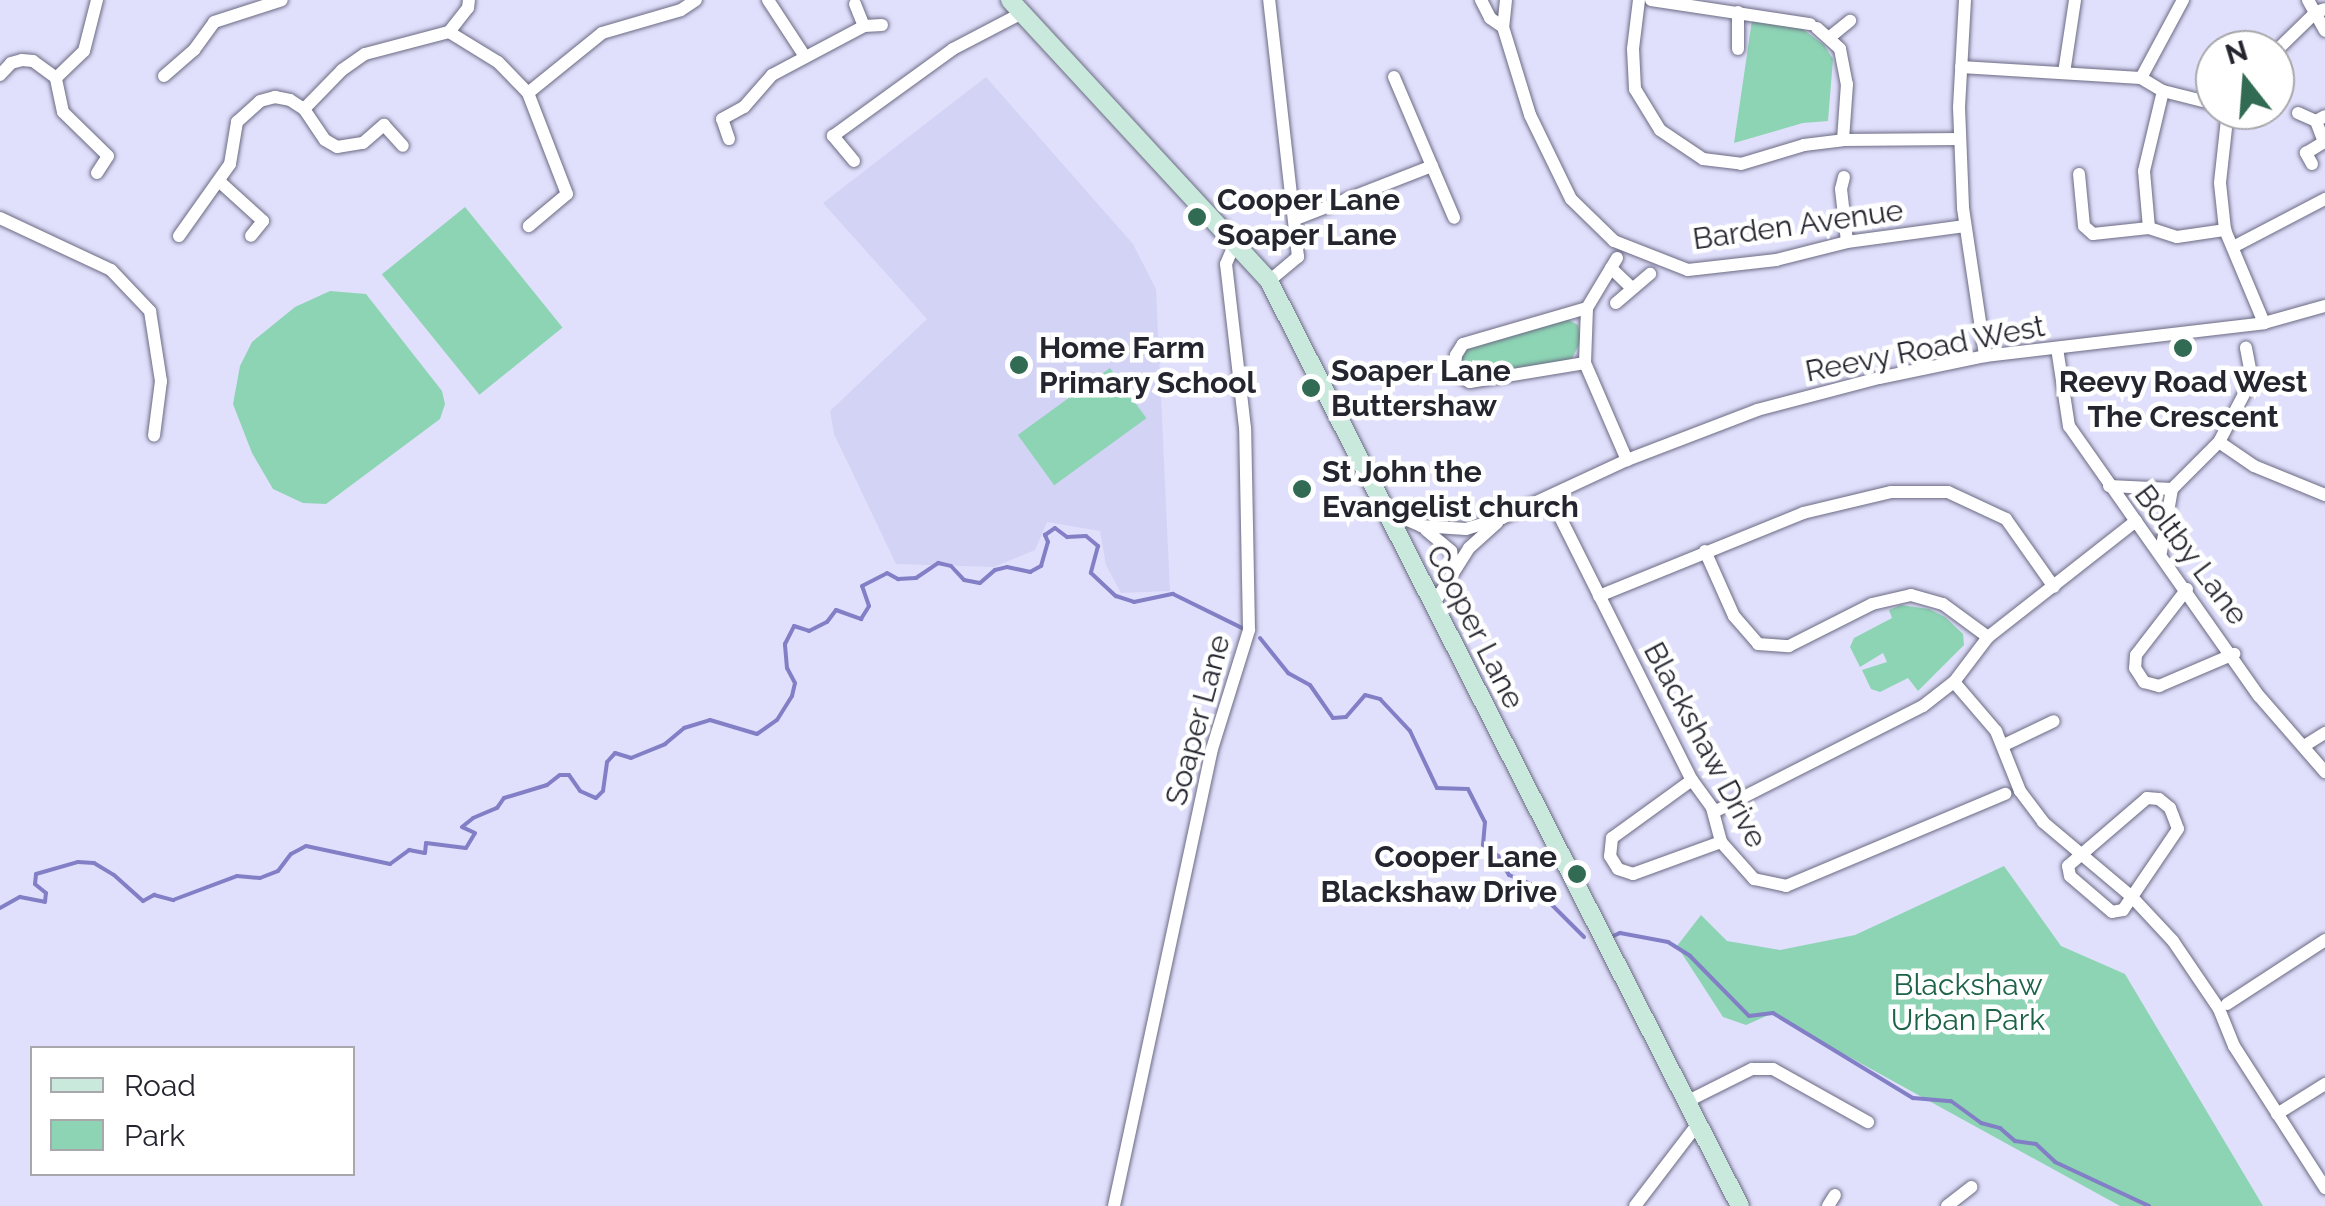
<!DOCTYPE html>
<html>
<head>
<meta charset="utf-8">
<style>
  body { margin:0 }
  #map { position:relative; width:2325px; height:1206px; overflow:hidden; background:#e0e0fc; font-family:Raleway,sans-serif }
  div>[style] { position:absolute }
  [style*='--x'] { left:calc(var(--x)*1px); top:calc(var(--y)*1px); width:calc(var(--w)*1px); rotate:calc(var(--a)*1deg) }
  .built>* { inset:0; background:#d3d3f6 }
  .green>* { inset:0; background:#8dd4b4; transform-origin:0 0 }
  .stream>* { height:4px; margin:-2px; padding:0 2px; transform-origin:2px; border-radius:2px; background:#837fc6 }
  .roads { filter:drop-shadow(0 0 2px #6b6a83) drop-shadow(0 0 2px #6b6a83) }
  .minor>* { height:12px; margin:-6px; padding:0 6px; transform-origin:6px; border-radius:6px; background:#fff }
  .secondary>* { height:18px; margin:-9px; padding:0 9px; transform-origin:9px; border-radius:9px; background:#c9e9dc }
  .dots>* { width:28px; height:28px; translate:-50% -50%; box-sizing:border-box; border:5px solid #fff; border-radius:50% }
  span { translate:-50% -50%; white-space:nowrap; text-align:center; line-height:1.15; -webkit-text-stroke:9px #fff; paint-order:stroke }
  .poi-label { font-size:30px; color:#25252f; font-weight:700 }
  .left { translate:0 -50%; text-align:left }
  .right { translate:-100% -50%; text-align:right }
  .street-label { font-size:30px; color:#25252f }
  .park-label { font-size:30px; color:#1d6349 }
  .legend { position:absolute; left:30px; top:1046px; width:325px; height:130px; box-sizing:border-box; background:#fff; border:2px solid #a8a8ac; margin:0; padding:12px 18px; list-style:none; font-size:30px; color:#25252f }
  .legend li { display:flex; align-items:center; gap:20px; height:50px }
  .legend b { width:50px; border:2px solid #a8a8ac }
  .north { position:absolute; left:2195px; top:30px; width:100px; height:100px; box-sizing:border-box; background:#fff; border:2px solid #a8a8ac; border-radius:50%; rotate:343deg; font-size:28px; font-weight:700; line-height:40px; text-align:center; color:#25252f }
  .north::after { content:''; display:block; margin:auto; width:35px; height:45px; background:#326b54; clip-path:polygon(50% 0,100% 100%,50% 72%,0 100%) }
</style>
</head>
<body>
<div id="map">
  <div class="built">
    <div style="clip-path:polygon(986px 77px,1133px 244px,1156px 289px,1170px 591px,1121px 593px,1106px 565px,1100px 531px,1047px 522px,1035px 550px,994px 567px,896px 564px,834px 434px,830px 411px,927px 319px,823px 203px)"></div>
  </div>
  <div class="green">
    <div style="clip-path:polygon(1752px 20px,1800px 27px,1824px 45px,1833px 59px,1828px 121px,1803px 123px,1734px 143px)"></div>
    <div style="left:465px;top:207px;width:155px;height:107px;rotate:51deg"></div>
    <div style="clip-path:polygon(330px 291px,366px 294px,442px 391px,445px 404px,440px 419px,326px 504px,303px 503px,273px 489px,252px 453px,233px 404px,240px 366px,252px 342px,295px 307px)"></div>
    <div style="clip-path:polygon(1565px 318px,1578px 325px,1581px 341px,1571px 360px,1475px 376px,1464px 374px,1459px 367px,1463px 351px)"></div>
    <div style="left:1110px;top:368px;width:62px;height:114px;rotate:54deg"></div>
    <div style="clip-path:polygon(1901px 605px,1929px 609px,1945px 617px,1963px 634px,1964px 645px,1918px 691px,1908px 678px,1880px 692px,1871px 689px,1862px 670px,1887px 662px,1883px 653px,1860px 667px,1850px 647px,1854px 638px,1892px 618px,1889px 610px)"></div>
    <div style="clip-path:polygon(2004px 866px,2061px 946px,2125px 974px,2263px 1206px,2120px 1206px,1771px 1014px,1746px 1025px,1723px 1017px,1677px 946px,1701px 915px,1727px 941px,1780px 950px,1855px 935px)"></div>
  </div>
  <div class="stream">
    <div style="--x:1260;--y:638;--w:45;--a:51.3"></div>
    <div style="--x:1288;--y:673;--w:25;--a:29"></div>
    <div style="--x:1310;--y:685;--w:40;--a:55.1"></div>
    <div style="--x:1333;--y:718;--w:13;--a:-4"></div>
    <div style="--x:1346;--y:717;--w:29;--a:-49"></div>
    <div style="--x:1365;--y:695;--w:16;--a:15"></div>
    <div style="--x:1380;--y:699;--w:44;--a:46.8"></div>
    <div style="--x:1410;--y:731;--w:63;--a:64.7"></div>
    <div style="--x:1437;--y:788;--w:31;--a:2"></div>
    <div style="--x:1468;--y:789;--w:37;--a:63"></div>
    <div style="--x:1485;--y:822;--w:23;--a:95"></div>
    <div style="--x:1483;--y:845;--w:19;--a:36"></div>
    <div style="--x:1498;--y:856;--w:22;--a:60"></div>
    <div style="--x:1509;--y:875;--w:24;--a:22"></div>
    <div style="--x:1531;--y:884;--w:75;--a:45"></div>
    <div style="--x:0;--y:908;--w:23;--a:-29"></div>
    <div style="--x:20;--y:897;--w:25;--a:11"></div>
    <div style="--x:45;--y:902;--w:9;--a:-84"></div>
    <div style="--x:46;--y:893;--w:14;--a:-141"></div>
    <div style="--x:35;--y:884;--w:10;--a:-84"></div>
    <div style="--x:36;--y:874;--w:44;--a:-15.9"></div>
    <div style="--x:78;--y:862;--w:16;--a:4"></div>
    <div style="--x:94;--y:863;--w:23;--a:31"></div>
    <div style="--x:114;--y:875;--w:39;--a:42"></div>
    <div style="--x:143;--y:901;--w:13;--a:-29"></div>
    <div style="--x:154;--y:895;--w:20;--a:15"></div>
    <div style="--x:173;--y:900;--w:68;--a:-20.6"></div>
    <div style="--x:237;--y:876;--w:23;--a:5"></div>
    <div style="--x:260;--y:878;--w:19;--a:-21"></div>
    <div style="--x:278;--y:871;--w:21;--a:-53"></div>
    <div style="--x:291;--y:854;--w:17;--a:-28"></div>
    <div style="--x:306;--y:846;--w:86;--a:12.1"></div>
    <div style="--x:390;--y:864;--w:24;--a:-36"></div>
    <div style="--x:409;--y:850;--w:16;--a:11"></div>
    <div style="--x:425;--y:853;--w:10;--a:-84"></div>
    <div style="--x:426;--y:843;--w:40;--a:7.1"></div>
    <div style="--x:466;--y:848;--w:17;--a:-59"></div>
    <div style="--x:475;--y:833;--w:14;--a:-155"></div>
    <div style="--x:462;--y:827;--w:14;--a:-39"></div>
    <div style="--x:473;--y:818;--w:26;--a:-23"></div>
    <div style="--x:497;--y:808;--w:12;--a:-55"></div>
    <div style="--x:504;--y:798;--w:45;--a:-16.8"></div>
    <div style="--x:547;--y:785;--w:16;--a:-38"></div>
    <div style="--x:560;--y:775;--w:9;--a:0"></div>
    <div style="--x:569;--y:775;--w:19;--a:55"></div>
    <div style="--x:580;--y:791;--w:17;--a:24"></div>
    <div style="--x:596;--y:798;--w:10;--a:-45"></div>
    <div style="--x:603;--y:791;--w:29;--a:-82"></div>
    <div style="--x:607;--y:762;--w:12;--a:-48"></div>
    <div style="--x:615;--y:753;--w:17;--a:17"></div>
    <div style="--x:631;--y:758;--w:37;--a:-22"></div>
    <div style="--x:665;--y:744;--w:25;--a:-40"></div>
    <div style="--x:684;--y:728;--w:27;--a:-17"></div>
    <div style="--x:710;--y:720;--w:49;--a:16.6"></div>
    <div style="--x:757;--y:734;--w:24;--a:-35"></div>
    <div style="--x:777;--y:720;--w:28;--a:-58"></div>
    <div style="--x:792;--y:696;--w:13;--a:-77"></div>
    <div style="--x:795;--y:683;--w:17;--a:-118"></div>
    <div style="--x:787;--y:668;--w:24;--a:-95"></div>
    <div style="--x:785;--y:644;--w:20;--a:-63"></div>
    <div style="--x:794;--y:626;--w:16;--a:18"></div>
    <div style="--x:809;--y:631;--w:20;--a:-27"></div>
    <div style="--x:827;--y:622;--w:15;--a:-53"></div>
    <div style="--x:836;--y:610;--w:27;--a:20"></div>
    <div style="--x:861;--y:619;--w:15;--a:-58"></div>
    <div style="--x:869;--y:606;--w:21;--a:-109"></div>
    <div style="--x:862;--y:586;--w:28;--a:-27"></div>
    <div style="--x:887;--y:573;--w:13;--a:29"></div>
    <div style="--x:898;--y:579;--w:18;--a:-3"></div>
    <div style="--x:916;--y:578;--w:27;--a:-34"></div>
    <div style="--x:938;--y:563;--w:13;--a:13"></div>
    <div style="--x:951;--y:566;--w:19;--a:47"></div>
    <div style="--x:964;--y:580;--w:16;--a:11"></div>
    <div style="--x:980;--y:583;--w:20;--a:-41"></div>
    <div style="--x:995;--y:570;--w:12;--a:-14"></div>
    <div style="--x:1007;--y:567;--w:24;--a:12"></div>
    <div style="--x:1030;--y:572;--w:13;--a:-29"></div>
    <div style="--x:1041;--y:566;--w:25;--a:-74"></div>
    <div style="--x:1048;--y:542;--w:8;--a:-113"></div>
    <div style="--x:1045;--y:535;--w:12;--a:-35"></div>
    <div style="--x:1055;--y:528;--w:15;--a:37"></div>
    <div style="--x:1067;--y:537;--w:19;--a:-3"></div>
    <div style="--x:1086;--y:536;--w:16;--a:40"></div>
    <div style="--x:1098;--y:546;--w:28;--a:105"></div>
    <div style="--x:1091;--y:573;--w:34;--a:43"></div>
    <div style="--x:1116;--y:596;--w:19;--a:18"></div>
    <div style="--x:1134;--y:602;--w:40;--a:-12"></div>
    <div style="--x:1173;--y:594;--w:79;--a:26.2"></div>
    <div style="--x:1611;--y:937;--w:10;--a:-24"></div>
    <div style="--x:1620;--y:933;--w:49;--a:10.6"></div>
    <div style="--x:1668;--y:942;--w:26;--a:32"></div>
    <div style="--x:1690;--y:956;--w:84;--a:45.5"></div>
    <div style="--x:1749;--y:1016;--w:24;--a:-7"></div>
    <div style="--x:1773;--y:1013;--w:164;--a:31.3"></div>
    <div style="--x:1913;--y:1098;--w:38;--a:5"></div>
    <div style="--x:1951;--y:1101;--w:37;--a:36"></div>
    <div style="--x:1981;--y:1123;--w:20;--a:15"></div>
    <div style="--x:2000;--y:1128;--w:20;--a:41"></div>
    <div style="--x:2015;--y:1141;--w:21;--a:8"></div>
    <div style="--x:2036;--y:1144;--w:26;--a:43"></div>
    <div style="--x:2055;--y:1162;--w:104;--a:25.1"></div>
  </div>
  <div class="roads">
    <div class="minor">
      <div style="--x:768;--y:0;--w:66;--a:56.8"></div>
      <div style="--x:1481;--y:0;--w:20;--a:63"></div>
      <div style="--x:1490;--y:18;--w:16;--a:35"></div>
      <div style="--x:1506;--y:0;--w:27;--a:96"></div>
      <div style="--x:1503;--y:27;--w:92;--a:72.9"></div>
      <div style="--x:1530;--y:115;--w:93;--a:64"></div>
      <div style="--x:1571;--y:199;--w:60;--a:44.3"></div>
      <div style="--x:1614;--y:241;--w:79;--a:21.4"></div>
      <div style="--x:1688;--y:270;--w:89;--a:-6.5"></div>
      <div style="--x:1776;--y:260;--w:73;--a:-14.2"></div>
      <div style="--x:1847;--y:242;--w:119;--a:-7.7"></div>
      <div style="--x:1639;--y:0;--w:49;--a:97"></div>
      <div style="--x:1633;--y:49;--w:40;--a:87.1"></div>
      <div style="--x:1635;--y:89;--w:48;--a:58.6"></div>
      <div style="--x:1660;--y:130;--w:52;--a:34"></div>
      <div style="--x:1703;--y:159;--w:38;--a:7"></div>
      <div style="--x:1741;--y:164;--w:66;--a:-16.8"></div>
      <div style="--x:1804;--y:145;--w:39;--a:-7"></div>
      <div style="--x:1843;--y:140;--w:117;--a:-0.5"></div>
      <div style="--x:1651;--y:0;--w:161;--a:8.6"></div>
      <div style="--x:1965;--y:0;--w:107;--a:93.2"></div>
      <div style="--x:1959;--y:107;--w:101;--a:87.7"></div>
      <div style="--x:1963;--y:208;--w:150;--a:81.5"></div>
      <div style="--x:2308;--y:0;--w:35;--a:61"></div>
      <div style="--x:855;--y:4;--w:24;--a:68"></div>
      <div style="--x:1738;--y:12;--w:37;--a:90"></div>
      <div style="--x:1817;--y:28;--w:31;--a:42"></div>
      <div style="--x:1840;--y:49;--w:36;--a:79"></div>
      <div style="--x:1847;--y:84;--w:56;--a:94.1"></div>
      <div style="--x:449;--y:32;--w:57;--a:31.5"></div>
      <div style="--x:498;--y:62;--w:43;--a:45.9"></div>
      <div style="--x:528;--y:93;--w:108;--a:68.9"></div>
      <div style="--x:567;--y:194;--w:50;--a:139.9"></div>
      <div style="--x:449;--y:32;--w:31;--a:-52"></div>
      <div style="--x:468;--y:8;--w:8;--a:-83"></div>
      <div style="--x:1830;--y:37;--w:26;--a:-39"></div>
      <div style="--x:2275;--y:52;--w:57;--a:-44.3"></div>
      <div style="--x:2316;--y:12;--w:9;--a:-18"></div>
      <div style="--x:1961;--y:67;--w:180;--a:3.5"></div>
      <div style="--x:2141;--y:78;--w:26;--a:31"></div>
      <div style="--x:2163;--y:91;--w:54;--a:14"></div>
      <div style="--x:2064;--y:73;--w:74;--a:-81.4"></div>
      <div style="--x:0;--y:75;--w:16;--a:-47"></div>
      <div style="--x:11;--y:63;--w:11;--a:-15"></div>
      <div style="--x:22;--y:60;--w:11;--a:5"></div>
      <div style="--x:33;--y:61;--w:29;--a:36"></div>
      <div style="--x:164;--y:76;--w:40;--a:-41"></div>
      <div style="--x:194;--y:50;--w:34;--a:-54"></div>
      <div style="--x:214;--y:22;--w:71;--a:-17.9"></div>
      <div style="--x:1394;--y:77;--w:153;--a:66.9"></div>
      <div style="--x:2141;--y:78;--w:89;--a:-61.7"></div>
      <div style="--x:2163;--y:91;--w:82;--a:103.4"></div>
      <div style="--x:2144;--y:171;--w:57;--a:85"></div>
      <div style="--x:2149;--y:228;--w:29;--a:18"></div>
      <div style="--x:2177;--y:237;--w:49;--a:-8.3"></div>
      <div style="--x:528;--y:93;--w:95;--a:-39"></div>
      <div style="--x:602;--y:33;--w:82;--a:-16.2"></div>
      <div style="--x:681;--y:10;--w:18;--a:-34"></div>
      <div style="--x:304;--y:109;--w:54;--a:-45.7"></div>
      <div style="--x:342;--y:70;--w:28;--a:-35"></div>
      <div style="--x:365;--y:54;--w:87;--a:-14.7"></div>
      <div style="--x:2228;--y:110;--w:73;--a:96.3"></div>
      <div style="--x:2220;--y:183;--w:47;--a:83.9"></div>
      <div style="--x:2225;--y:230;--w:101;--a:67.2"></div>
      <div style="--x:2298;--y:113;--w:20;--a:24"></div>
      <div style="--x:729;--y:139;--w:21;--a:-109"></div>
      <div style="--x:722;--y:119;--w:25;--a:-29"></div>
      <div style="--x:744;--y:107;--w:43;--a:-48.8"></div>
      <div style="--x:772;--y:75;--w:104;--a:-28"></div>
      <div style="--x:864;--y:26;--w:18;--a:-3"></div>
      <div style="--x:854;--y:161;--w:33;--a:-130"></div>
      <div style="--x:833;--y:136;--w:148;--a:-35.9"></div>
      <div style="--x:953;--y:49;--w:78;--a:-27.6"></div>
      <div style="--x:2312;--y:164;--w:13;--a:-119"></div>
      <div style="--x:2306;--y:153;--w:21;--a:-31"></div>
      <div style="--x:2324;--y:142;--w:22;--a:-111"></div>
      <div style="--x:2316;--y:121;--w:10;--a:-29"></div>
      <div style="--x:97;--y:173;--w:20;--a:-57"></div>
      <div style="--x:108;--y:156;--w:63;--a:-135.6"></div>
      <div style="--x:63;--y:112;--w:35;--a:-102"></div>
      <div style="--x:56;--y:78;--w:39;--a:-44"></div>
      <div style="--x:84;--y:51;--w:53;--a:-75.7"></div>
      <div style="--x:2079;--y:174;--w:52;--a:84.5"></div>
      <div style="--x:2084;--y:226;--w:12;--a:42"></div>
      <div style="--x:2093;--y:234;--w:56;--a:-6.1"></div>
      <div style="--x:1844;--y:177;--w:12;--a:104"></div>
      <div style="--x:1841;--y:189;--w:53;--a:83.5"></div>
      <div style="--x:220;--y:182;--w:58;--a:42.2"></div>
      <div style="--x:263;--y:221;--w:19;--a:129"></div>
      <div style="--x:0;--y:218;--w:123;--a:25.1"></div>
      <div style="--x:111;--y:270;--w:57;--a:46.4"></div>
      <div style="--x:150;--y:311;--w:71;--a:81.1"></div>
      <div style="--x:161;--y:381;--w:55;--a:97.3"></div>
      <div style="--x:1296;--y:219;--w:146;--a:-21.3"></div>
      <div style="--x:179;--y:236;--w:88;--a:-54.7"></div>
      <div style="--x:230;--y:164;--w:43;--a:-80.5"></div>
      <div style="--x:237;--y:122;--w:31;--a:-42"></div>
      <div style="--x:260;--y:101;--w:16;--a:-15"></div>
      <div style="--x:275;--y:97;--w:15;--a:11"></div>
      <div style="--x:290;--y:100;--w:17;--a:33"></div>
      <div style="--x:304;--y:109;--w:37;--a:56"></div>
      <div style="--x:325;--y:140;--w:14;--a:30"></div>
      <div style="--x:337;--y:147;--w:26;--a:-9"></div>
      <div style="--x:363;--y:143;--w:28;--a:-41"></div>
      <div style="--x:384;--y:125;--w:28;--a:48"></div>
      <div style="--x:2235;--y:246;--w:102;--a:-27.6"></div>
      <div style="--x:1617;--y:258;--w:58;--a:121"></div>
      <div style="--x:1587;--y:308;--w:55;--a:92.1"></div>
      <div style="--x:1585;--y:363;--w:106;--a:66.6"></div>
      <div style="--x:1611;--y:268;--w:29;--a:44"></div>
      <div style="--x:1269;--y:281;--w:38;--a:-40"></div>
      <div style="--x:1298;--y:257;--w:259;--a:-96.4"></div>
      <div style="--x:1616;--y:303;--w:45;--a:-40.5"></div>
      <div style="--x:2057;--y:348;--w:79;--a:81.3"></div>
      <div style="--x:2069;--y:426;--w:330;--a:54.9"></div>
      <div style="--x:2259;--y:696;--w:101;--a:49"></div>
      <div style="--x:1585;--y:363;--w:117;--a:170.6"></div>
      <div style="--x:1470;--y:382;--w:13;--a:-151"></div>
      <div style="--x:1459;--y:376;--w:10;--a:-114"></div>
      <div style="--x:1455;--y:367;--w:12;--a:-85"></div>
      <div style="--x:1456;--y:355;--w:13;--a:-58"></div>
      <div style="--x:1463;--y:344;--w:129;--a:-16.2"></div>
      <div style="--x:2219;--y:442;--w:42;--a:34.4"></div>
      <div style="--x:2254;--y:466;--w:77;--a:22.2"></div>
      <div style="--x:2109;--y:486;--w:63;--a:2.7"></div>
      <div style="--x:1550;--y:497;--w:317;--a:63.4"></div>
      <div style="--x:1692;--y:780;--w:34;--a:54"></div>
      <div style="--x:1712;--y:808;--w:35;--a:75"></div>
      <div style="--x:1721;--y:842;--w:50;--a:48.3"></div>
      <div style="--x:1754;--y:879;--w:33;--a:12"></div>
      <div style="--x:1786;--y:886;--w:238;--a:-22.8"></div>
      <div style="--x:1386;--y:511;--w:38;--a:23"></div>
      <div style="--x:1421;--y:526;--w:45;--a:3.8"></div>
      <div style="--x:1466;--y:529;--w:38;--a:-17"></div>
      <div style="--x:1502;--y:518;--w:138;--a:-24.9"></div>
      <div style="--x:1627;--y:460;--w:139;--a:-21"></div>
      <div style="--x:1757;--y:410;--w:126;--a:-14.7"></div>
      <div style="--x:1879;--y:378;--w:108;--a:-11.7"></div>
      <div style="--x:1985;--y:356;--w:281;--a:-6.7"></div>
      <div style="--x:2264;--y:323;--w:63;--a:-15.6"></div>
      <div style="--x:1426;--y:530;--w:33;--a:40"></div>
      <div style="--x:1451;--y:551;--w:20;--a:81"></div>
      <div style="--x:1705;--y:551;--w:71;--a:66"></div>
      <div style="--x:1734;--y:616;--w:37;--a:49"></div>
      <div style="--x:1758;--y:644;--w:31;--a:4"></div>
      <div style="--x:1789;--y:646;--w:93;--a:-26.8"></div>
      <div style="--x:1872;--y:604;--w:40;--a:-13"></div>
      <div style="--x:1911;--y:595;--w:33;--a:16"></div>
      <div style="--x:1943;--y:604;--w:56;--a:36.3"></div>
      <div style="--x:2161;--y:552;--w:64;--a:-80.1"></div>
      <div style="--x:2172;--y:489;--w:66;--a:-45"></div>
      <div style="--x:2219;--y:442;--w:71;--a:-62.4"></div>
      <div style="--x:2252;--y:379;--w:32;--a:-101"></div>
      <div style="--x:2187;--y:589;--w:83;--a:127.7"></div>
      <div style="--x:2136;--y:655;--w:13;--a:94"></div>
      <div style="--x:2135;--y:668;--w:17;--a:57"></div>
      <div style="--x:2144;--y:682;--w:16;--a:15"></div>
      <div style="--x:2159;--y:686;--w:82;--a:-23.1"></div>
      <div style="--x:1599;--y:596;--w:220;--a:-22.1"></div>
      <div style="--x:1803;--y:513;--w:90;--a:-13.4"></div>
      <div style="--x:1891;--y:492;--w:57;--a:0"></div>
      <div style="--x:1948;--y:492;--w:64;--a:25"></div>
      <div style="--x:2006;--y:519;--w:83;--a:54.8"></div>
      <div style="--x:1433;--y:605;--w:67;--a:-57.7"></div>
      <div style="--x:1469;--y:548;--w:38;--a:-42"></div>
      <div style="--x:1954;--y:682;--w:65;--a:49.4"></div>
      <div style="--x:1996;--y:731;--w:65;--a:68.2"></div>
      <div style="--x:2020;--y:791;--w:39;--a:53"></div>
      <div style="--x:2043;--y:822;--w:116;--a:40.1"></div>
      <div style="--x:2132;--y:897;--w:60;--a:47"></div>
      <div style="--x:2173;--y:941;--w:82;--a:55.9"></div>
      <div style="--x:2219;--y:1009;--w:40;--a:68"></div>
      <div style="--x:2234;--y:1046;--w:169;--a:57.3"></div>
      <div style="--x:2004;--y:745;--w:55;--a:-25.6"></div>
      <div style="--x:2304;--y:746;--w:25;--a:-32"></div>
      <div style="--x:1692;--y:780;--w:99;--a:144.1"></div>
      <div style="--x:1612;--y:838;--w:18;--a:96"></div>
      <div style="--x:1610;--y:856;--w:15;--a:58"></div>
      <div style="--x:1618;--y:869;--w:16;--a:18"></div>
      <div style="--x:1633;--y:874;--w:94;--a:-20"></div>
      <div style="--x:2147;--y:798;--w:12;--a:5"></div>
      <div style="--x:2159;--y:799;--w:14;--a:39"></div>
      <div style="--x:2170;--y:808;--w:22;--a:69"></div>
      <div style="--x:2178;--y:829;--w:98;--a:124.2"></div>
      <div style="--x:2123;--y:910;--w:11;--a:170"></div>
      <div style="--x:2112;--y:912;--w:55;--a:-139.4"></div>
      <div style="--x:2070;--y:876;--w:10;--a:-101"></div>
      <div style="--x:2068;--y:866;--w:104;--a:-40.7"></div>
      <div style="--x:1714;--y:812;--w:234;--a:-26.9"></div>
      <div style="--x:1923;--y:706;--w:39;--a:-38"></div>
      <div style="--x:1954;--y:682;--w:56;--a:-52.9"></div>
      <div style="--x:1988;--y:637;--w:188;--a:-38.1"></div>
      <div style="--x:2227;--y:1004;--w:117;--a:-33.1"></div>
      <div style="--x:1686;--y:1102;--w:74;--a:-26.6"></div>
      <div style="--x:1752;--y:1069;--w:21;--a:0"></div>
      <div style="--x:1773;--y:1069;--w:109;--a:29.2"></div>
      <div style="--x:2277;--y:1114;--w:57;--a:-32"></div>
      <div style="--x:1114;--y:1206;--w:467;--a:-77.9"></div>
      <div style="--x:1212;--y:749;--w:125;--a:-72.7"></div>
      <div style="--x:1249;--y:630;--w:202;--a:-91.1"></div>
      <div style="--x:1245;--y:428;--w:165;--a:-96.6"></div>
      <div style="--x:1226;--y:264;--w:25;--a:-67"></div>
      <div style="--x:1635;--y:1206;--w:102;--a:-52.6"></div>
      <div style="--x:1828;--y:1206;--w:13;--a:-58"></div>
      <div style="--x:1947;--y:1206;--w:31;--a:-38"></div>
    </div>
    <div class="secondary">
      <div style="--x:1010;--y:0;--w:382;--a:47.3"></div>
      <div style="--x:1269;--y:281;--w:1038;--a:63.02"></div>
    </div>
  </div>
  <div class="dots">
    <div style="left:1197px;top:217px;background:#326b54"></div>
    <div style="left:2183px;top:348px;background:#326b54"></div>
    <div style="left:1019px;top:365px;background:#326b54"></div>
    <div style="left:1311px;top:388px;background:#326b54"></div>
    <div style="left:1302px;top:489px;background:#326b54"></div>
    <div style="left:1577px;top:874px;background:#326b54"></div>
  </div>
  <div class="poi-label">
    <span class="left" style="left:1217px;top:217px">Cooper Lane<br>Soaper Lane</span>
    <span class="left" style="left:1039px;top:365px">Home Farm<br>Primary School</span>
    <span class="left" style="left:1331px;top:388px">Soaper Lane<br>Buttershaw</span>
    <span style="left:2183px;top:399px">Reevy Road West<br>The Crescent</span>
    <span class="left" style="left:1322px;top:489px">St John the<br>Evangelist church</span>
    <span class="right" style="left:1557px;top:874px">Cooper Lane<br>Blackshaw Drive</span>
  </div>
  <div class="street-label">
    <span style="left:1798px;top:225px;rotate:-8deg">Barden Avenue</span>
    <span style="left:1925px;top:349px;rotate:-11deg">Reevy Road West</span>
    <span style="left:2191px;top:555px;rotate:53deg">Boltby Lane</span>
    <span style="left:1475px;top:627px;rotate:63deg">Cooper Lane</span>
    <span style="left:1198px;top:720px;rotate:-75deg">Soaper Lane</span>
    <span style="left:1705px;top:745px;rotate:62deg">Blackshaw Drive</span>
  </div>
  <div class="park-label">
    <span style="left:1968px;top:1002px">Blackshaw<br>Urban Park</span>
  </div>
  <ul class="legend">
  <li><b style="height:12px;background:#c9e9dc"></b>Road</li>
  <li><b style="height:28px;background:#8dd4b4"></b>Park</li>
  </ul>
  <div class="north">N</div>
</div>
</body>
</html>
